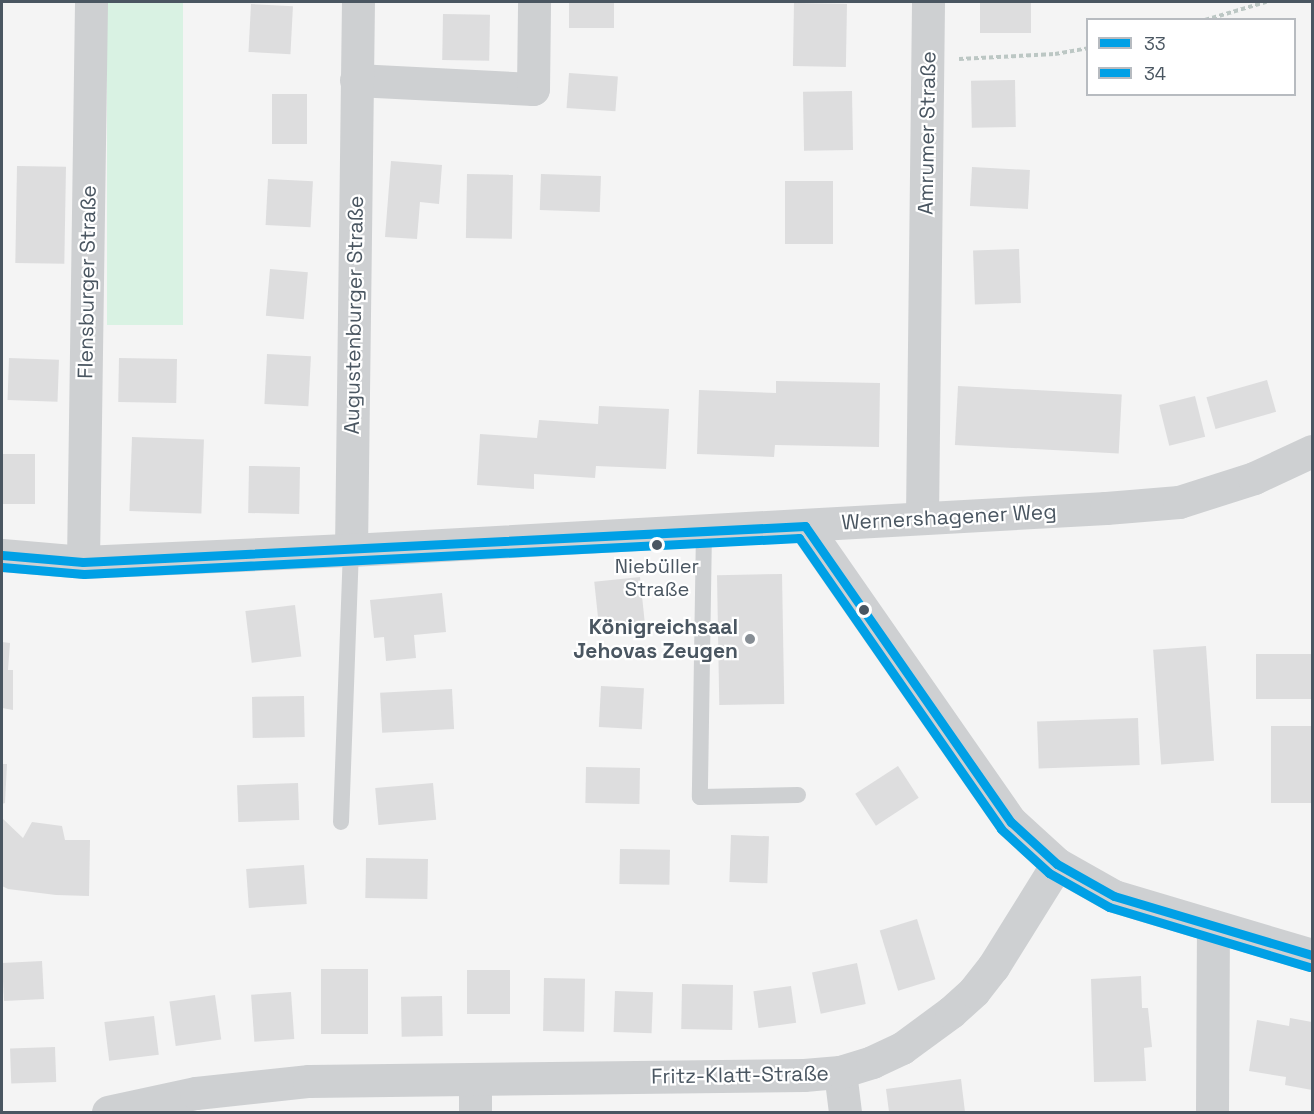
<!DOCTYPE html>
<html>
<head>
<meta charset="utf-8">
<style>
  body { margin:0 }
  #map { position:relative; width:1314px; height:1114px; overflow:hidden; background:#f4f4f4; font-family:"Space Grotesk",sans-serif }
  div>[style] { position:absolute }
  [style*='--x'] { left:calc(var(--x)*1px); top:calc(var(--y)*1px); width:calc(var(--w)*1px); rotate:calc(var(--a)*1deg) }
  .green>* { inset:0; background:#d9f2e3; transform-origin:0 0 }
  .building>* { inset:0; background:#ddddde; transform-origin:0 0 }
  .path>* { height:4px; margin-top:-2px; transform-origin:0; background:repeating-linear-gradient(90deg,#bcc7c4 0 4.5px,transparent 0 7.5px) }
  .service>* { height:16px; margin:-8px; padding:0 8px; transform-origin:8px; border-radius:8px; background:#ced0d2 }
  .minor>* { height:33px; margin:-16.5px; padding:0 16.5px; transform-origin:16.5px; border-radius:16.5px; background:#ced0d2 }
  .bus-1>* { height:9px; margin:-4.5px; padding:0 4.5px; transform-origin:4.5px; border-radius:4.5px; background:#00a0e6 }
  .bus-2>* { height:9px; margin:-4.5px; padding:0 4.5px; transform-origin:4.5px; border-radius:4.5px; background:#00a0e6 }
  .dots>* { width:16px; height:16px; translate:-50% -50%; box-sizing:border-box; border:3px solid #fff; border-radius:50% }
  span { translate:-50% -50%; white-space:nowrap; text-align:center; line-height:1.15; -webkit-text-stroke:4.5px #fff; paint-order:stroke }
  .bus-label { font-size:20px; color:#4a5661 }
  .street-label { font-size:21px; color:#4a5661 }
  .poi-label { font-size:21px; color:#4a5661; font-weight:700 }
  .right { translate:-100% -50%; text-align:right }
  .frame { position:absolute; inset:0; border:3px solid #4a5661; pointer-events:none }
  .legend { position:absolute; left:1086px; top:18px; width:210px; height:78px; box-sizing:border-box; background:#fff; border:2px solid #b7bbc0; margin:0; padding:8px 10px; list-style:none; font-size:18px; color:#4a5661 }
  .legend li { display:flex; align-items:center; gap:12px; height:30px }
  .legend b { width:30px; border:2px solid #b7bbc0 }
</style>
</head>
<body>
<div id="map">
  <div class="green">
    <div style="left:107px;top:2px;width:76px;height:323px"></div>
  </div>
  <div class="building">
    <div style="left:569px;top:2px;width:45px;height:26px"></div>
    <div style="left:980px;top:2px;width:51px;height:31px"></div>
    <div style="left:794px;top:3px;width:53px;height:63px;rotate:1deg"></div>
    <div style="left:251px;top:4px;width:42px;height:48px;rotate:3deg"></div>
    <div style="left:443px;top:14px;width:47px;height:46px;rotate:1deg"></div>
    <div style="left:569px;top:73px;width:49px;height:35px;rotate:4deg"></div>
    <div style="left:1015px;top:80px;width:47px;height:44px;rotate:89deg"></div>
    <div style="left:852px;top:91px;width:59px;height:49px;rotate:89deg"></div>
    <div style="left:272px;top:94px;width:35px;height:50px"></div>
    <div style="clip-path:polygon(391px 161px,442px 165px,439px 204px,420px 202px,417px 239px,385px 237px)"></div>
    <div style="left:17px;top:166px;width:49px;height:97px;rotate:1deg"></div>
    <div style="left:972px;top:167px;width:58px;height:39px;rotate:3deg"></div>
    <div style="left:467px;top:174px;width:46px;height:64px;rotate:1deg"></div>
    <div style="left:541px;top:174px;width:60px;height:36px;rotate:2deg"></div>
    <div style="left:268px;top:179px;width:45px;height:46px;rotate:3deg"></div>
    <div style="left:785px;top:181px;width:48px;height:63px"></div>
    <div style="left:1019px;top:249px;width:54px;height:46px;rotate:88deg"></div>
    <div style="left:270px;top:269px;width:38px;height:47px;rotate:5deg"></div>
    <div style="left:267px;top:354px;width:44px;height:50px;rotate:3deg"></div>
    <div style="left:9px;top:358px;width:50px;height:42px;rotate:2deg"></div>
    <div style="left:119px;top:358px;width:58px;height:44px;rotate:1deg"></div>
    <div style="left:1267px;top:380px;width:33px;height:63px;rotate:74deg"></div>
    <div style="clip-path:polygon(776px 381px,880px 383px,879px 447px,775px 445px,774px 457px,697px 454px,699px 390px,776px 393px)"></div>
    <div style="left:958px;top:386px;width:164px;height:59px;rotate:3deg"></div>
    <div style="left:1195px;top:396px;width:42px;height:37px;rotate:76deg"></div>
    <div style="clip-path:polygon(599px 406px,669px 409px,666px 469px,596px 466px,595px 478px,534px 474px,534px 489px,477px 485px,480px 434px,537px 438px,539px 420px,598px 424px)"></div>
    <div style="left:132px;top:437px;width:72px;height:74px;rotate:2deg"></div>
    <div style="left:2px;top:454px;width:33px;height:50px"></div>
    <div style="left:249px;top:466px;width:51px;height:47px;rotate:1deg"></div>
    <div style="left:782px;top:574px;width:130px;height:65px;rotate:89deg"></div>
    <div style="left:640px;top:577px;width:53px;height:46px;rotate:84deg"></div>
    <div style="clip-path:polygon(442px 593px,446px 632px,414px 635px,416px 658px,386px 661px,384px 637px,374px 638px,370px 600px)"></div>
    <div style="left:295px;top:605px;width:52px;height:50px;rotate:83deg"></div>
    <div style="clip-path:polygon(2px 642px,10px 643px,8px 670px,13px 670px,13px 710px,2px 708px)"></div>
    <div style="left:1206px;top:646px;width:115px;height:53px;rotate:86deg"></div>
    <div style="left:1312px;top:654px;width:45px;height:56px;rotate:90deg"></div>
    <div style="left:601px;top:686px;width:43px;height:41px;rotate:3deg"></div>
    <div style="left:452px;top:689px;width:40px;height:72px;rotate:87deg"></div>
    <div style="left:304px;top:696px;width:41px;height:52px;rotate:89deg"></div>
    <div style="left:1138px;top:718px;width:47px;height:101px;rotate:88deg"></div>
    <div style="left:1312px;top:726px;width:77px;height:41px;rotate:90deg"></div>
    <div style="clip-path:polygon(2px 764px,7px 764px,5px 803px,2px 804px)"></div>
    <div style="left:898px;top:766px;width:38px;height:51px;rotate:57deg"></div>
    <div style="left:586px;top:767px;width:54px;height:36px;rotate:1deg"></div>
    <div style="left:298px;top:783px;width:37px;height:61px;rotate:88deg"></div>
    <div style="left:433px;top:783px;width:37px;height:58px;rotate:85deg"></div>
    <div style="clip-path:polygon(2px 818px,23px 838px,32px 822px,62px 826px,65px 840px,90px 840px,89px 896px,56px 895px,8px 889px,2px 886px)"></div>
    <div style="left:731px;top:835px;width:38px;height:47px;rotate:2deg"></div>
    <div style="left:620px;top:849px;width:50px;height:35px;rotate:1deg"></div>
    <div style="left:366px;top:858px;width:62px;height:40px;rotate:1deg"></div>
    <div style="left:304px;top:865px;width:39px;height:58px;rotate:86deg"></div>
    <div style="left:917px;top:919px;width:63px;height:39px;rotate:73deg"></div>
    <div style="left:42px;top:961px;width:38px;height:40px;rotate:87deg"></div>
    <div style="left:857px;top:963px;width:42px;height:46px;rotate:78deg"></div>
    <div style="left:321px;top:969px;width:47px;height:65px"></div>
    <div style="left:467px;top:970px;width:43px;height:44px"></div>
    <div style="clip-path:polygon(1141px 976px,1142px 1008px,1148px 1008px,1152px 1047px,1144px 1048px,1146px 1081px,1094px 1082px,1091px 979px)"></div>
    <div style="left:544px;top:978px;width:41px;height:53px;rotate:1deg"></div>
    <div style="left:682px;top:984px;width:51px;height:45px;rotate:1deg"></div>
    <div style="left:791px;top:986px;width:37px;height:38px;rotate:82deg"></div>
    <div style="left:615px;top:991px;width:38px;height:41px;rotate:2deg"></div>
    <div style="left:291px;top:992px;width:47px;height:40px;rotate:86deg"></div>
    <div style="left:215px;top:995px;width:45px;height:46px;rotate:82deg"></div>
    <div style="left:442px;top:996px;width:40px;height:41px;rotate:89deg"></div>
    <div style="left:154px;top:1016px;width:39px;height:50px;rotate:83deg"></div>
    <div style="clip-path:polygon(1290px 1018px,1312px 1022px,1312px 1090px,1285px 1085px,1286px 1077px,1249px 1071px,1257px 1020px,1289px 1026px)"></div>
    <div style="left:55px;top:1047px;width:35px;height:45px;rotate:88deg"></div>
    <div style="clip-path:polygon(961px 1079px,965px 1112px,889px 1112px,886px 1089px)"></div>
  </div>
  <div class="path">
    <div style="--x:1205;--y:20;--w:64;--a:-16.4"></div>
    <div style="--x:959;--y:59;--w:96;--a:-3"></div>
    <div style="--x:1055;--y:54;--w:34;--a:-10"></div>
  </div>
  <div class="service">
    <div style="--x:704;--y:530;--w:267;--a:90.9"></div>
    <div style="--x:700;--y:797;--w:98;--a:-1.2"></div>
    <div style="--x:341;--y:822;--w:272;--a:-87.9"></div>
  </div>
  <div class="minor">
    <div style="--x:356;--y:80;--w:177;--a:2.9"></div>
    <div style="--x:533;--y:89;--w:87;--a:-89.3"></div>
    <div style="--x:922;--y:517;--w:515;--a:-89.33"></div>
    <div style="--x:805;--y:526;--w:361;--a:55.2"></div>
    <div style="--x:1011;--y:822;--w:62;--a:42.4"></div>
    <div style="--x:1057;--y:864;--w:65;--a:29.3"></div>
    <div style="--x:1114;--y:896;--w:207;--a:16.6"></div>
    <div style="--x:351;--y:550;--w:548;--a:-89.27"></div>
    <div style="--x:2;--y:555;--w:81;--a:4.9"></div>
    <div style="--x:83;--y:562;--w:268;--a:-2.6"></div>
    <div style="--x:351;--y:550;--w:756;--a:-3.18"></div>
    <div style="--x:1106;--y:508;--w:73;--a:-4.7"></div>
    <div style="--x:1179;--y:502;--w:79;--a:-17.7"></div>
    <div style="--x:1254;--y:478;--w:64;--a:-25"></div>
    <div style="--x:83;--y:562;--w:560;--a:-89.18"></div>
    <div style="--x:840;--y:1072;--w:40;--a:82.9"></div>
    <div style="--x:475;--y:1079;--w:33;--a:90"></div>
    <div style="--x:108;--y:1112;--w:90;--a:-12.2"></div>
    <div style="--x:196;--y:1093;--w:114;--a:-6.1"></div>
    <div style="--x:309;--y:1081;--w:495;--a:-0.7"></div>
    <div style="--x:804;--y:1075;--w:36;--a:-5"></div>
    <div style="--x:840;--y:1072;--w:34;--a:-17"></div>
    <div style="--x:872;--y:1062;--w:33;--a:-25"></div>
    <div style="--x:902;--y:1048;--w:61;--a:-36.3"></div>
    <div style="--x:951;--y:1012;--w:31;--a:-42"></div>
    <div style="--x:974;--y:991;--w:31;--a:-52"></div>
    <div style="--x:993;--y:967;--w:121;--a:-58.1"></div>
    <div style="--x:1212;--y:1112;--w:186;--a:-89.7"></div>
  </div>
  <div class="bus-1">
    <div style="--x:2;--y:555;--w:81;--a:4.9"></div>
    <div style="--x:83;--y:562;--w:723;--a:-2.85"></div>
    <div style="--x:805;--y:526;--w:361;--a:55.2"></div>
    <div style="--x:1011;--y:822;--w:62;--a:42.4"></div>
    <div style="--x:1057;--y:864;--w:65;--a:29.3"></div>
    <div style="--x:1114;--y:896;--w:207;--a:16.6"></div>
  </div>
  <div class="bus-2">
    <div style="--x:2;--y:567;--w:82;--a:4.9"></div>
    <div style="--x:84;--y:574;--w:716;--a:-2.88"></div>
    <div style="--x:799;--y:538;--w:354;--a:55.2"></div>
    <div style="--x:1001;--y:829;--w:65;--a:42.5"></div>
    <div style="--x:1049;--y:873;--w:69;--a:29.5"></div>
    <div style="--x:1109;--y:907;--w:209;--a:16.7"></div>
  </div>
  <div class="dots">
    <div style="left:657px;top:545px;background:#4a5661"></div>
    <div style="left:864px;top:610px;background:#4a5661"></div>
    <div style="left:750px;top:639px;background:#868d94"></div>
  </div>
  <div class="bus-label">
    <span style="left:657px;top:578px">Niebüller<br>Straße</span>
  </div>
  <div class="street-label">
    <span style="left:927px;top:133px;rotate:-89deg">Amrumer Straße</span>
    <span style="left:87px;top:282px;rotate:-89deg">Flensburger Straße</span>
    <span style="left:354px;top:315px;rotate:-89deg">Augustenburger Straße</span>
    <span style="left:949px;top:517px;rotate:-3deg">Wernershagener Weg</span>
    <span style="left:740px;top:1075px;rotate:-1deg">Fritz-Klatt-Straße</span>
  </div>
  <div class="poi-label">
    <span class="right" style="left:738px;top:639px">Königreichsaal<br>Jehovas Zeugen</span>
  </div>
  <div class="frame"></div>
  <ul class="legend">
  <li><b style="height:8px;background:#00a0e6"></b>33</li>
  <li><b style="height:8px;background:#00a0e6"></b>34</li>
  </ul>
</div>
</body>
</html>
